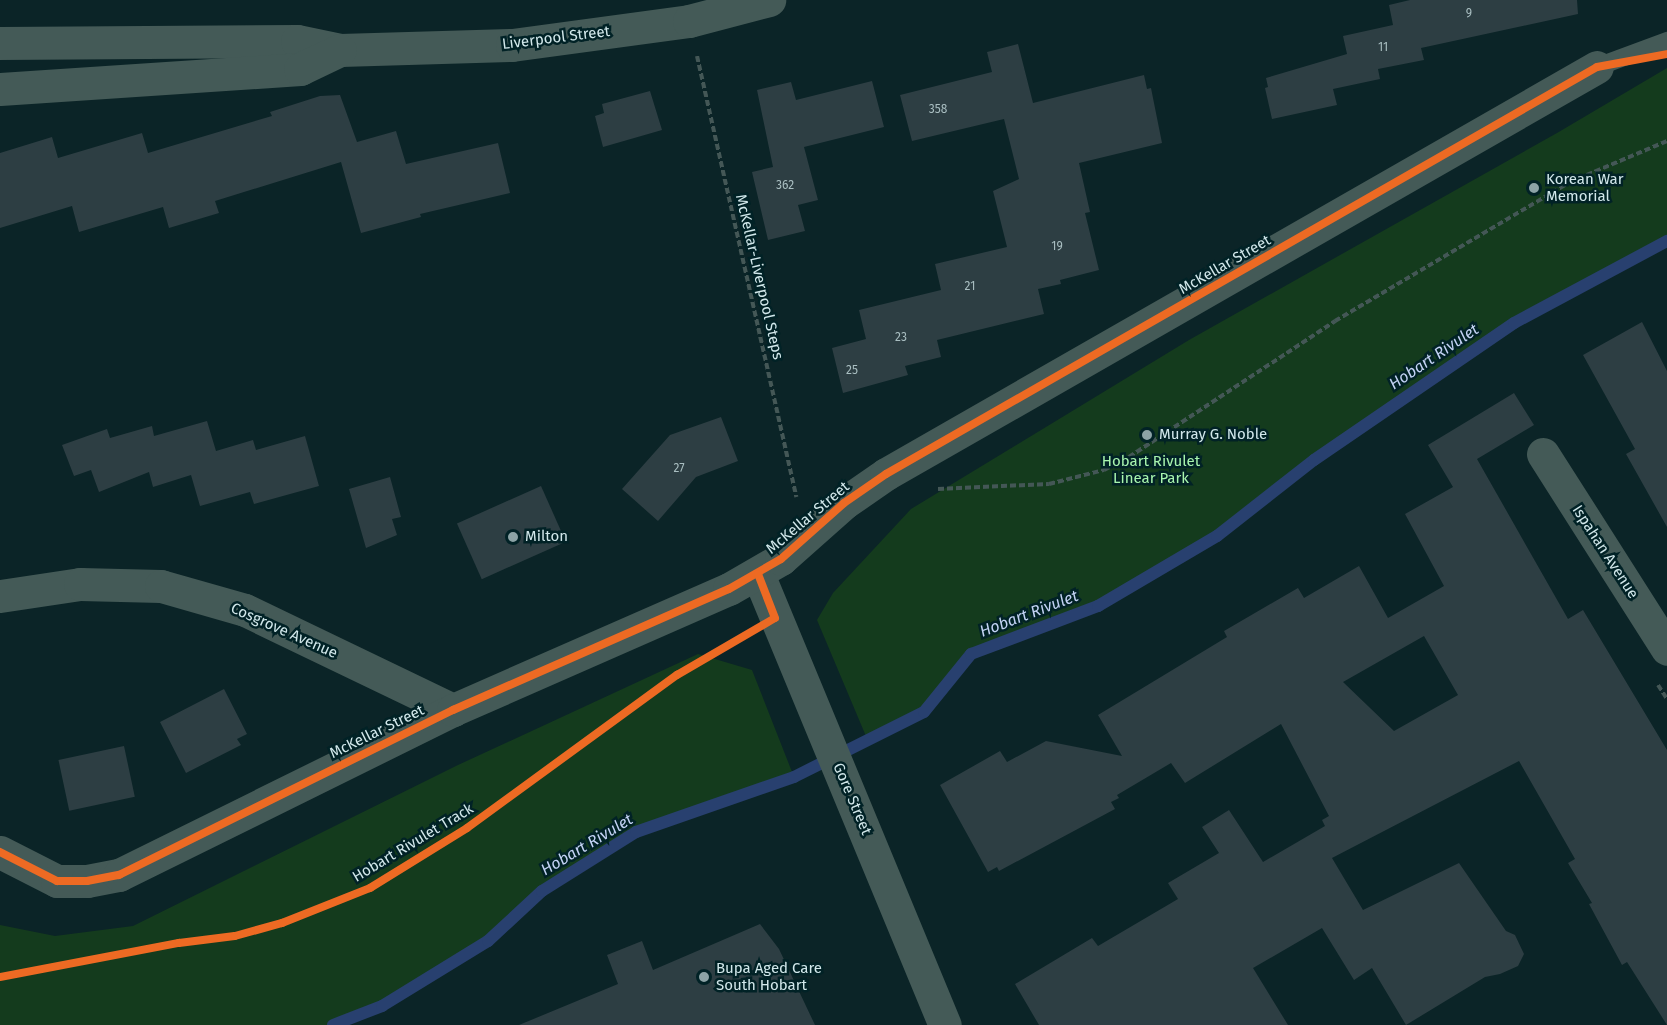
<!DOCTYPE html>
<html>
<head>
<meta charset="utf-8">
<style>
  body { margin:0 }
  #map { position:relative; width:1667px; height:1025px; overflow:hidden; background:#0b2427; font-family:"Fira Sans",sans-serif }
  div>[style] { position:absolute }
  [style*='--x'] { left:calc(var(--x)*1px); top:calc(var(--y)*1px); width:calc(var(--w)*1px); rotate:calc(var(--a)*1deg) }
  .green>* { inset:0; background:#143b1d }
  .stream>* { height:12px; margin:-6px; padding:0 6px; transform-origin:6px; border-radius:6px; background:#28406f }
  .building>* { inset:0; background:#2d3e43; transform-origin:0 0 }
  .path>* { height:4px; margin-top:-2px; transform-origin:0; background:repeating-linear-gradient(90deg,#445756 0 6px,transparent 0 9px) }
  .service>* { height:18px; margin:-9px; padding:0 9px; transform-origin:9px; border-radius:9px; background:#445a57 }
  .minor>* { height:33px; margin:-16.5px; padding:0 16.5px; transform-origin:16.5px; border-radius:16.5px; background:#445a57 }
  .cycleway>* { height:8px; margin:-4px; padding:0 4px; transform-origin:4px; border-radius:4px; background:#ed6a23 }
  .dots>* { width:16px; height:16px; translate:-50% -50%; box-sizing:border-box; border:3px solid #012226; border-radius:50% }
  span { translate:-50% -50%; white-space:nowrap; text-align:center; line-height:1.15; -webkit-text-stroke:5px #012226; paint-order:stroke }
  .number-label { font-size:12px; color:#a9bec1 }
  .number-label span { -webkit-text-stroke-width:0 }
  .street-label { font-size:15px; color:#d2e8eb }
  .poi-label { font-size:15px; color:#d2e8eb }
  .left { translate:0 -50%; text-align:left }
  .park-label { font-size:15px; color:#a8f5ae }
  .water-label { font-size:16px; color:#c3d3f4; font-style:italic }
</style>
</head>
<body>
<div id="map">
  <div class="green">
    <div style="clip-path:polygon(1667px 68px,1667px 241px,1514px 323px,1314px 460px,1217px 536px,1098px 606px,971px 654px,924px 712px,868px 741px,817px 620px,833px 593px,911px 509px,1189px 340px,1557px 133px)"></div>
    <div style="clip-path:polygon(698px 654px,752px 670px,794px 777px,636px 832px,542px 891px,488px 941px,382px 1006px,333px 1025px,0 1025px,0 925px,55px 936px,133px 926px,458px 765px)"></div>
  </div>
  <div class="stream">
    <div style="--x:333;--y:1025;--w:53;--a:-21.2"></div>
    <div style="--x:382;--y:1006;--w:124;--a:-31.5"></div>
    <div style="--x:488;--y:941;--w:74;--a:-42.8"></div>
    <div style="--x:542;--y:891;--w:111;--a:-32.1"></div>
    <div style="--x:636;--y:832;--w:167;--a:-19.2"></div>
    <div style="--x:794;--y:777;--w:145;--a:-26.6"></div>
    <div style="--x:924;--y:712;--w:75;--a:-51"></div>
    <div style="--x:971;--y:654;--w:136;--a:-20.7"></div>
    <div style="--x:1098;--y:606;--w:138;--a:-30.5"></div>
    <div style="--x:1217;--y:536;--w:123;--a:-38.1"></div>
    <div style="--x:1314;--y:460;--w:242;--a:-34.4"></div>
    <div style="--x:1514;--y:323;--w:174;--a:-28.2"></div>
  </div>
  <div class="building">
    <div style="clip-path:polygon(1410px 0,1577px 0,1578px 14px,1421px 48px,1424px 60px,1378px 69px,1380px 79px,1333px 89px,1337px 105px,1272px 119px,1265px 88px,1268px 87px,1266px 78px,1347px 54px,1343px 36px,1393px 25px,1389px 5px)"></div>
    <div style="clip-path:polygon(1018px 44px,1033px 103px,1144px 75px,1147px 89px,1151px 88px,1162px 143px,1079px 163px,1090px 212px,1085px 213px,1099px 270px,1060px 280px,1061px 284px,1038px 289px,1044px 314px,937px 340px,941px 357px,905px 366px,908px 375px,843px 393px,832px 348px,866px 339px,859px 310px,941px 290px,935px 264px,1007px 247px,993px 191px,1019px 179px,1004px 119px,912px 141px,900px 95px,992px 72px,987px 52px)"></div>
    <div style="clip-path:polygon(872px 81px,884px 127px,804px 147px,818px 200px,798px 205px,805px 231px,768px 240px,752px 172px,773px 167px,757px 90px,791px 82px,796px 100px)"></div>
    <div style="clip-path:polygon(650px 91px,662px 130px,603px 147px,595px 116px,604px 113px,602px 104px)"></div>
    <div style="clip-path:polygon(340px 95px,357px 142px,396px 131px,406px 164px,498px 143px,510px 193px,420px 214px,421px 217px,361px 233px,341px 162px,215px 201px,219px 213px,169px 228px,163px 207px,79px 232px,72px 206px,0 228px,0 153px,52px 137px,58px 158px,142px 133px,148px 153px,272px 116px,270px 112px,320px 96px)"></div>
    <div style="clip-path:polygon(1642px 322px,1667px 371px,1667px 527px,1626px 454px,1635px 449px,1583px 355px)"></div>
    <div style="clip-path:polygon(evenodd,1514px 393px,1534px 425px,1477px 459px,1568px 619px,1583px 610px,1667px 750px,1667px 1025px,1627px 962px,1622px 965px,1589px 904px,1592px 903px,1568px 863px,1575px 859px,1519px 761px,1332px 858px,1363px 910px,1459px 863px,1506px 931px,1515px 935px,1524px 954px,1518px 966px,1500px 974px,1485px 977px,1406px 1025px,1372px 968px,1354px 980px,1322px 928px,1253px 968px,1288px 1025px,1039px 1025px,1015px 984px,1092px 938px,1098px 946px,1178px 899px,1168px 883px,1219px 853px,1202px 827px,1229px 810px,1263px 862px,1325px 826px,1322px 820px,1329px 816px,1281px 724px,1185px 783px,1171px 763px,1117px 795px,1119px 798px,1111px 802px,1115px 809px,999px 871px,997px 867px,988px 872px,940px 785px,1000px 751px,1007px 762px,1046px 741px,1122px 756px,1098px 715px,1227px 637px,1224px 631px,1298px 588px,1304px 598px,1359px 566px,1388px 618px,1444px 586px,1405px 514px,1453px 487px,1428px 445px,1514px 393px,1424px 636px,1458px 695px,1394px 731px,1343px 682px,1424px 636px)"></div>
    <div style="clip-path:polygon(721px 417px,738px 461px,696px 477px,658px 521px,622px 489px,670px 435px)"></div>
    <div style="clip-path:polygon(207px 421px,216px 451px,253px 440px,256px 450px,305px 436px,319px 486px,254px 504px,250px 492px,200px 506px,191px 475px,153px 487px,149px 472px,99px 492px,91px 470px,74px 476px,62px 445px,107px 429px,110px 438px,152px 426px,154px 436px)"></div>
    <div style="clip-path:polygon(390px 477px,401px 517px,392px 519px,397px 535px,366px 548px,349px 489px)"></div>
    <div style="left:541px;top:486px;width:61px;height:92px;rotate:66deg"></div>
    <div style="clip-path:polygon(224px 689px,247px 734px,237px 739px,241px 745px,186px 773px,160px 722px)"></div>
    <div style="left:124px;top:746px;width:52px;height:67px;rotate:78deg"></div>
    <div style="clip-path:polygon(760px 924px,779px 949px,815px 1025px,519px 1025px,618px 984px,607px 955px,642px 941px,653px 970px)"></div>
  </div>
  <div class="path">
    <div style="--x:697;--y:56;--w:452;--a:77.3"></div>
    <div style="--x:938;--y:489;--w:111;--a:-2.6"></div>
    <div style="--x:1049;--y:484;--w:57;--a:-14.3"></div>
    <div style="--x:1104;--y:470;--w:28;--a:-27"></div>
    <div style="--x:1129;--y:457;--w:247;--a:-33.4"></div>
    <div style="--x:1335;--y:321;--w:273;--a:-30.6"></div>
    <div style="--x:1570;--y:182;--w:105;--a:-22.9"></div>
    <div style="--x:1658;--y:685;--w:17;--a:57"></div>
  </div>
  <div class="service">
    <div style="--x:1597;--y:67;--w:75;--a:-20.4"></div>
  </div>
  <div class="minor">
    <div style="--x:0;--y:43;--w:297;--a:-0.4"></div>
    <div style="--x:297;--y:41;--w:44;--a:11.8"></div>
    <div style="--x:340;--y:50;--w:172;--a:-1.7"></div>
    <div style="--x:512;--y:45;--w:179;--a:-7.7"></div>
    <div style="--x:689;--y:21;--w:83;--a:-14.7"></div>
    <div style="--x:0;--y:89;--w:301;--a:-3.8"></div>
    <div style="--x:300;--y:69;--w:44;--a:-25.4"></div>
    <div style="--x:1543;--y:454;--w:231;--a:57.5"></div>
    <div style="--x:758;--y:574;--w:488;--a:67.5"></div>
    <div style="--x:0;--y:596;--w:81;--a:-8.5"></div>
    <div style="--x:80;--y:584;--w:81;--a:1.4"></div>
    <div style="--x:161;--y:586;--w:87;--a:15.9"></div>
    <div style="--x:245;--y:610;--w:231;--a:25.7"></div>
    <div style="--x:0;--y:852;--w:64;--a:27"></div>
    <div style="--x:57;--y:881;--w:30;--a:0"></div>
    <div style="--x:87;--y:881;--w:33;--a:-11"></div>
    <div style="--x:119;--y:875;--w:373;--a:-26.3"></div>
    <div style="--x:453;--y:710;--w:301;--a:-23.7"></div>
    <div style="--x:729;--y:589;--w:60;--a:-30"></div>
    <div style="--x:781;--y:559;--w:84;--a:-41.6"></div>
    <div style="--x:844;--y:503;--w:51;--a:-34.6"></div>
    <div style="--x:886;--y:474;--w:819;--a:-29.79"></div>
  </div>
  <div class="cycleway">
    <div style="--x:0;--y:852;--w:64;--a:27"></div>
    <div style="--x:57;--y:881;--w:30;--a:0"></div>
    <div style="--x:87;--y:881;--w:33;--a:-11"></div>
    <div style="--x:119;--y:875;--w:373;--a:-26.3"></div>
    <div style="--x:453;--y:710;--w:301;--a:-23.7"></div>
    <div style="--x:729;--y:589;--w:60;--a:-30"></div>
    <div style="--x:781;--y:559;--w:84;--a:-41.6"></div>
    <div style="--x:844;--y:503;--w:51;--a:-34.6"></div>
    <div style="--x:886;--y:474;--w:819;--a:-29.79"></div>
    <div style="--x:1597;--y:67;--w:71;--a:-10.5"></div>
    <div style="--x:0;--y:977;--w:182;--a:-10.8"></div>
    <div style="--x:179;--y:943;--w:56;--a:-7.1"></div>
    <div style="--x:235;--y:936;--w:49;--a:-15.5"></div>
    <div style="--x:282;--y:923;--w:95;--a:-21.7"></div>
    <div style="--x:370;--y:888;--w:114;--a:-31.7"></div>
    <div style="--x:467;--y:828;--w:260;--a:-36.1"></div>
    <div style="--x:677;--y:675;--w:113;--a:-30.2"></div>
    <div style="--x:775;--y:618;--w:47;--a:-111.1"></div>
  </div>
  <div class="dots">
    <div style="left:1534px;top:188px;background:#8ca3a6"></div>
    <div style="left:1147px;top:435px;background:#8ca3a6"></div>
    <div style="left:513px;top:537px;background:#8ca3a6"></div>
    <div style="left:704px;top:977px;background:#8ca3a6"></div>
  </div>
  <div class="number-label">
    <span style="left:1469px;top:14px">9</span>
    <span style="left:1383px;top:48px">11</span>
    <span style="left:938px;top:110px">358</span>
    <span style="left:785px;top:186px">362</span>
    <span style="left:1057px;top:247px">19</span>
    <span style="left:970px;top:287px">21</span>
    <span style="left:901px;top:338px">23</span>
    <span style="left:852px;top:371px">25</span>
    <span style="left:679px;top:469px">27</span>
  </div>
  <div class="street-label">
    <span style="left:556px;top:38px;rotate:-7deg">Liverpool Street</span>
    <span style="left:1225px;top:265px;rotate:-30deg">McKellar Street</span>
    <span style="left:759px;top:277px;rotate:77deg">McKellar-Liverpool Steps</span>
    <span style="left:808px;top:518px;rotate:-40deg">McKellar Street</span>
    <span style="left:1605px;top:552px;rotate:57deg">Ispahan Avenue</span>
    <span style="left:284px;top:631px;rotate:24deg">Cosgrove Avenue</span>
    <span style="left:377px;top:732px;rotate:-26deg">McKellar Street</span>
    <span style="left:852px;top:799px;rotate:67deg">Gore Street</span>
    <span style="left:413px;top:843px;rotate:-31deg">Hobart Rivulet Track</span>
  </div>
  <div class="poi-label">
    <span class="left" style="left:1546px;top:188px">Korean War<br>Memorial</span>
    <span class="left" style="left:1159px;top:435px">Murray G. Noble</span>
    <span class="left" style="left:525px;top:537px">Milton</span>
    <span class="left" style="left:716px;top:977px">Bupa Aged Care<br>South Hobart</span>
  </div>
  <div class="park-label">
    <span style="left:1151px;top:470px">Hobart Rivulet<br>Linear Park</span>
  </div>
  <div class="water-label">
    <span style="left:1434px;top:357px;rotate:-34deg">Hobart Rivulet</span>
    <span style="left:1029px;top:614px;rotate:-21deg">Hobart Rivulet</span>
    <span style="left:587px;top:845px;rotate:-31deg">Hobart Rivulet</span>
  </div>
</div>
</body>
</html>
